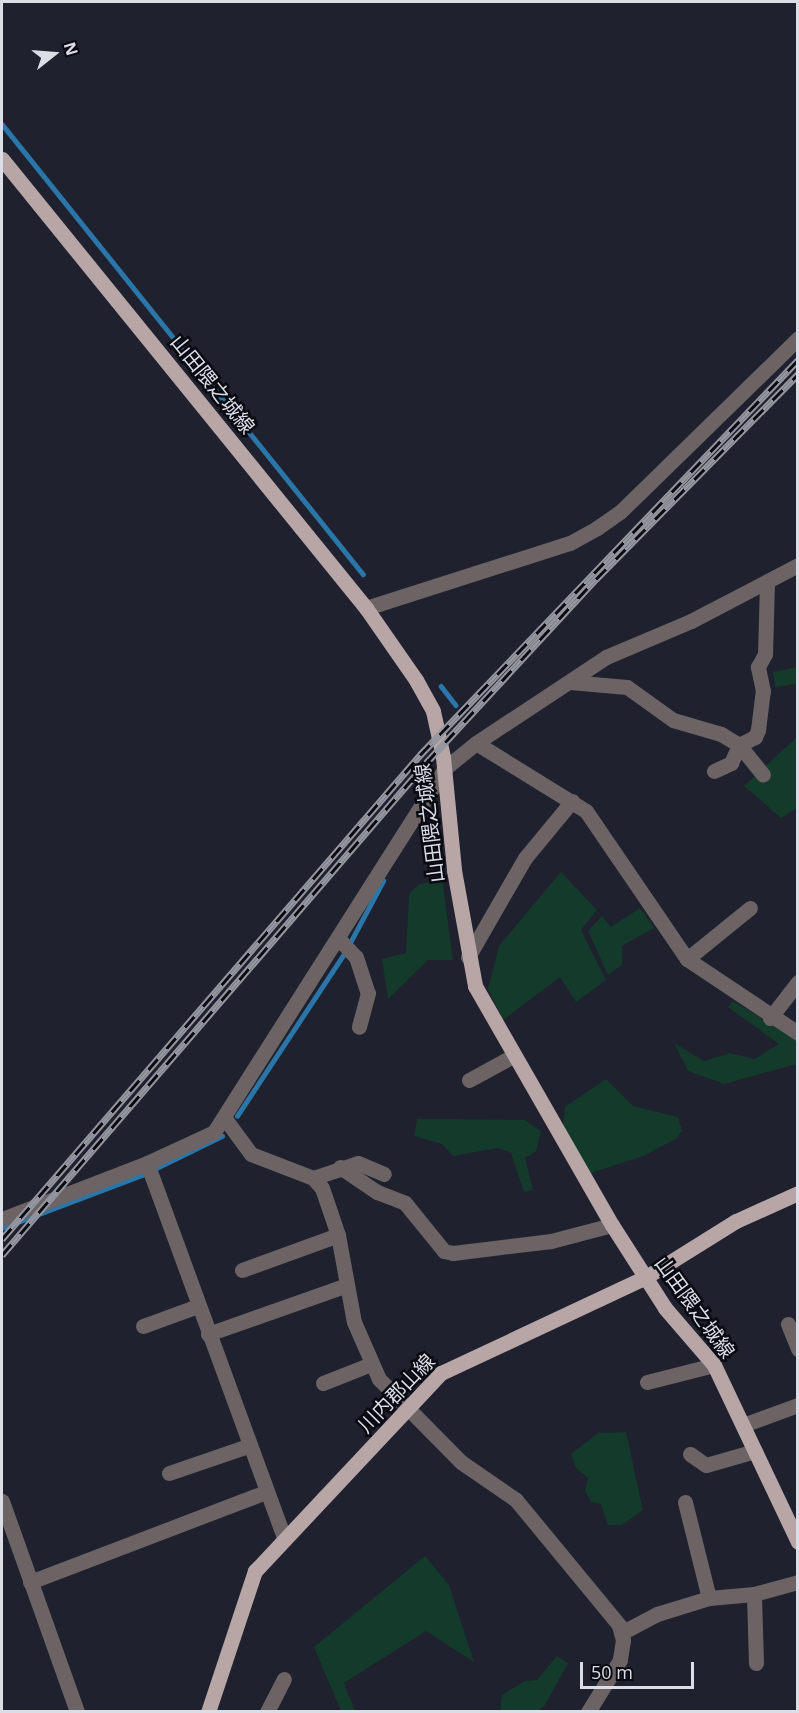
<!DOCTYPE html>
<html>
<head>
<meta charset="utf-8">
<style>
  body { margin:0 }
  #map { position:relative; width:799px; height:1713px; overflow:hidden; background:#1f212e; font-family:"Open Sans","Noto Sans JP",sans-serif }
  div>[style] { position:absolute }
  [style*='--x'] { left:calc(var(--x)*1px); top:calc(var(--y)*1px); width:calc(var(--w)*1px); rotate:calc(var(--a)*1deg) }
  .green>* { inset:0; background:#133a2b }
  .stream>* { height:4.5px; margin:-2.25px; padding:0 2.25px; transform-origin:2.25px; border-radius:2.25px; background:#2b76a8 }
  .minor>* { height:15px; margin:-7.5px; padding:0 7.5px; transform-origin:7.5px; border-radius:7.5px; background:#6c6464 }
  .major>* { height:15px; margin:-7.5px; padding:0 7.5px; transform-origin:7.5px; border-radius:7.5px; background:#b8a6a7 }
  .rail>* { height:7px; margin-top:-3.5px; transform-origin:0; background:repeating-linear-gradient(90deg,#0a0b11 0 14px,#9496a0 0 28px); box-sizing:border-box; border-block:2px solid #9496a0 }
  span { translate:-50% -50%; white-space:nowrap; text-align:center; line-height:1.15; -webkit-text-stroke:5px #0a0b11; paint-order:stroke }
  .street-label { font-size:20px; color:#dcdee7 }
  .frame { position:absolute; inset:0; border:3px solid #dcdee7; pointer-events:none }
  .north { position:absolute; left:24px; top:24px; width:60px; height:60px; -webkit-text-stroke:4px #0a0b11; paint-order:stroke; rotate:73deg; font-size:16px; font-weight:700; line-height:24px; text-align:center; color:#dcdee7 }
  .north::after { content:''; display:block; margin:auto; width:21px; height:27px; background:#dcdee7; clip-path:polygon(50% 0,100% 100%,50% 72%,0 100%) }
  .scale { position:absolute; left:580px; top:1662px; width:114px; height:27px; box-sizing:border-box; border:3px solid #dcdee7; border-top:0; padding-left:8px; font-size:18px; line-height:21px; white-space:nowrap; color:#dcdee7; -webkit-text-stroke:4px #0a0b11; paint-order:stroke }
</style>
</head>
<body>
<div id="map">
  <div class="green">
    <div style="clip-path:polygon(797px 667px,797px 684px,775px 687px,773px 672px)"></div>
    <div style="clip-path:polygon(797px 737px,797px 808px,781px 818px,744px 786px)"></div>
    <div style="clip-path:polygon(561px 872px,597px 910px,581px 930px,606px 980px,576px 1002px,560px 977px,503px 1020px,488px 989px,499px 946px)"></div>
    <div style="clip-path:polygon(442px 878px,453px 960px,428px 960px,388px 999px,382px 959px,406px 953px,409px 894px,418px 885px)"></div>
    <div style="clip-path:polygon(640px 908px,654px 928px,622px 946px,622px 965px,608px 975px,588px 931px,602px 916px,611px 927px)"></div>
    <div style="clip-path:polygon(733px 1001px,797px 1040px,797px 1064px,724px 1084px,688px 1071px,674px 1043px,704px 1061px,730px 1053px,754px 1059px,779px 1044px,728px 1007px)"></div>
    <div style="clip-path:polygon(606px 1079px,633px 1106px,678px 1117px,682px 1131px,676px 1139px,641px 1157px,588px 1174px,563px 1128px,565px 1107px)"></div>
    <div style="clip-path:polygon(417px 1119px,525px 1120px,541px 1131px,536px 1151px,525px 1158px,533px 1190px,524px 1192px,511px 1153px,498px 1148px,453px 1156px,442px 1144px,414px 1136px)"></div>
    <div style="clip-path:polygon(626px 1432px,643px 1510px,622px 1525px,608px 1525px,601px 1504px,591px 1502px,585px 1491px,588px 1478px,576px 1468px,571px 1454px,598px 1433px)"></div>
    <div style="clip-path:polygon(425px 1556px,449px 1585px,474px 1662px,426px 1631px,344px 1683px,355px 1711px,367px 1711px,341px 1711px,314px 1647px)"></div>
    <div style="clip-path:polygon(557px 1656px,568px 1663px,545px 1705px,538px 1711px,500px 1711px,502px 1695px,525px 1681px,537px 1680px)"></div>
  </div>
  <div class="stream">
    <div style="--x:2;--y:124;--w:577;--a:51.26"></div>
    <div style="--x:441;--y:686;--w:24;--a:52"></div>
    <div style="--x:237;--y:1116;--w:194;--a:-56.6"></div>
    <div style="--x:344;--y:954;--w:83;--a:-61.9"></div>
    <div style="--x:2;--y:1228;--w:150;--a:-20.7"></div>
    <div style="--x:142;--y:1175;--w:89;--a:-26"></div>
  </div>
  <div class="minor">
    <div style="--x:366;--y:608;--w:214;--a:-17.7"></div>
    <div style="--x:570;--y:543;--w:31;--a:-29"></div>
    <div style="--x:597;--y:528;--w:28;--a:-35"></div>
    <div style="--x:620;--y:512;--w:249;--a:-44.3"></div>
    <div style="--x:570;--y:682;--w:57;--a:5"></div>
    <div style="--x:627;--y:687;--w:57;--a:35.7"></div>
    <div style="--x:673;--y:720;--w:50;--a:16.3"></div>
    <div style="--x:721;--y:734;--w:21;--a:31"></div>
    <div style="--x:739;--y:745;--w:38;--a:51"></div>
    <div style="--x:476;--y:743;--w:129;--a:31.7"></div>
    <div style="--x:586;--y:811;--w:179;--a:55.7"></div>
    <div style="--x:687;--y:959;--w:133;--a:33.7"></div>
    <div style="--x:714;--y:771;--w:19;--a:-25"></div>
    <div style="--x:731;--y:763;--w:20;--a:-66"></div>
    <div style="--x:739;--y:745;--w:18;--a:-27"></div>
    <div style="--x:755;--y:737;--w:8;--a:-67"></div>
    <div style="--x:758;--y:730;--w:39;--a:-83"></div>
    <div style="--x:763;--y:691;--w:25;--a:-102"></div>
    <div style="--x:758;--y:667;--w:15;--a:-62"></div>
    <div style="--x:765;--y:654;--w:70;--a:-88.4"></div>
    <div style="--x:338;--y:938;--w:26;--a:47"></div>
    <div style="--x:356;--y:957;--w:38;--a:72"></div>
    <div style="--x:368;--y:993;--w:35;--a:105"></div>
    <div style="--x:468;--y:957;--w:114;--a:-60.1"></div>
    <div style="--x:525;--y:858;--w:74;--a:-50.5"></div>
    <div style="--x:687;--y:959;--w:81;--a:-39"></div>
    <div style="--x:770;--y:1018;--w:46;--a:-52.1"></div>
    <div style="--x:469;--y:1080;--w:50;--a:-28.6"></div>
    <div style="--x:226;--y:1120;--w:42;--a:53.7"></div>
    <div style="--x:251;--y:1154;--w:66;--a:21.2"></div>
    <div style="--x:313;--y:1178;--w:13;--a:48"></div>
    <div style="--x:322;--y:1188;--w:50;--a:71.2"></div>
    <div style="--x:338;--y:1235;--w:88;--a:79.6"></div>
    <div style="--x:354;--y:1322;--w:62;--a:66.3"></div>
    <div style="--x:379;--y:1379;--w:117;--a:45.3"></div>
    <div style="--x:461;--y:1462;--w:67;--a:34.6"></div>
    <div style="--x:516;--y:1500;--w:162;--a:50.5"></div>
    <div style="--x:619;--y:1625;--w:16;--a:75"></div>
    <div style="--x:623;--y:1640;--w:20;--a:99"></div>
    <div style="--x:620;--y:1660;--w:61;--a:121.6"></div>
    <div style="--x:147;--y:1163;--w:399;--a:69.9"></div>
    <div style="--x:340;--y:1167;--w:45;--a:34"></div>
    <div style="--x:377;--y:1192;--w:30;--a:21"></div>
    <div style="--x:405;--y:1203;--w:62;--a:50.9"></div>
    <div style="--x:444;--y:1251;--w:9;--a:13"></div>
    <div style="--x:453;--y:1253;--w:99;--a:-7"></div>
    <div style="--x:551;--y:1241;--w:63;--a:-14.7"></div>
    <div style="--x:313;--y:1178;--w:47;--a:-18.4"></div>
    <div style="--x:358;--y:1163;--w:28;--a:23"></div>
    <div style="--x:2;--y:1219;--w:155;--a:-21.1"></div>
    <div style="--x:147;--y:1163;--w:74;--a:-24.8"></div>
    <div style="--x:214;--y:1132;--w:430;--a:-57.6"></div>
    <div style="--x:444;--y:769;--w:41;--a:-39.1"></div>
    <div style="--x:476;--y:743;--w:156;--a:-33.5"></div>
    <div style="--x:606;--y:657;--w:92;--a:-23"></div>
    <div style="--x:691;--y:621;--w:121;--a:-27.6"></div>
    <div style="--x:242;--y:1270;--w:102;--a:-20"></div>
    <div style="--x:788;--y:1324;--w:27;--a:68"></div>
    <div style="--x:143;--y:1326;--w:59;--a:-20"></div>
    <div style="--x:208;--y:1334;--w:147;--a:-19.4"></div>
    <div style="--x:647;--y:1382;--w:69;--a:-14.2"></div>
    <div style="--x:323;--y:1383;--w:52;--a:-21.6"></div>
    <div style="--x:743;--y:1425;--w:59;--a:-20"></div>
    <div style="--x:690;--y:1454;--w:19;--a:35"></div>
    <div style="--x:706;--y:1465;--w:51;--a:-15.9"></div>
    <div style="--x:169;--y:1473;--w:83;--a:-18.9"></div>
    <div style="--x:2;--y:1501;--w:224;--a:70.4"></div>
    <div style="--x:685;--y:1502;--w:99;--a:76"></div>
    <div style="--x:709;--y:1598;--w:45;--a:-5.1"></div>
    <div style="--x:30;--y:1582;--w:253;--a:-20.9"></div>
    <div style="--x:621;--y:1633;--w:41;--a:-27.8"></div>
    <div style="--x:657;--y:1614;--w:54;--a:-17.1"></div>
    <div style="--x:756;--y:1663;--w:69;--a:-91.7"></div>
    <div style="--x:754;--y:1594;--w:46;--a:-15.3"></div>
    <div style="--x:267;--y:1712;--w:37;--a:-63"></div>
  </div>
  <div class="major">
    <div style="--x:2;--y:159;--w:578;--a:50.97"></div>
    <div style="--x:366;--y:608;--w:88;--a:55.2"></div>
    <div style="--x:416;--y:680;--w:35;--a:61"></div>
    <div style="--x:433;--y:711;--w:47;--a:77.7"></div>
    <div style="--x:443;--y:757;--w:114;--a:84.4"></div>
    <div style="--x:454;--y:870;--w:118;--a:79.7"></div>
    <div style="--x:475;--y:986;--w:275;--a:60.2"></div>
    <div style="--x:612;--y:1225;--w:98;--a:57.4"></div>
    <div style="--x:665;--y:1308;--w:75;--a:49.3"></div>
    <div style="--x:714;--y:1365;--w:196;--a:64.6"></div>
    <div style="--x:208;--y:1712;--w:149;--a:-71.6"></div>
    <div style="--x:255;--y:1571;--w:272;--a:-46.8"></div>
    <div style="--x:441;--y:1373;--w:226;--a:-25.1"></div>
    <div style="--x:646;--y:1277;--w:106;--a:-31.9"></div>
    <div style="--x:736;--y:1221;--w:68;--a:-24.3"></div>
  </div>
  <div class="rail">
    <div style="--x:2;--y:1239;--w:640;--a:-49.18"></div>
    <div style="--x:420;--y:755;--w:547;--a:-46.26"></div>
    <div style="--x:2;--y:1255;--w:649;--a:-49.25"></div>
    <div style="--x:426;--y:763;--w:251;--a:-47.3"></div>
    <div style="--x:596;--y:579;--w:288;--a:-45.4"></div>
  </div>
  <div class="street-label">
    <span style="left:213px;top:384px;rotate:51deg">山田隈之城線</span>
    <span style="left:429px;top:823px;rotate:-97deg">山田隈之城線</span>
    <span style="left:695px;top:1307px;rotate:54deg">山田隈之城線</span>
    <span style="left:396px;top:1393px;rotate:-46deg">川内郡山線</span>
  </div>
  <div class="frame"></div>
  <div class="north">N</div>
  <div class="scale">50 m</div>
</div>
</body>
</html>
